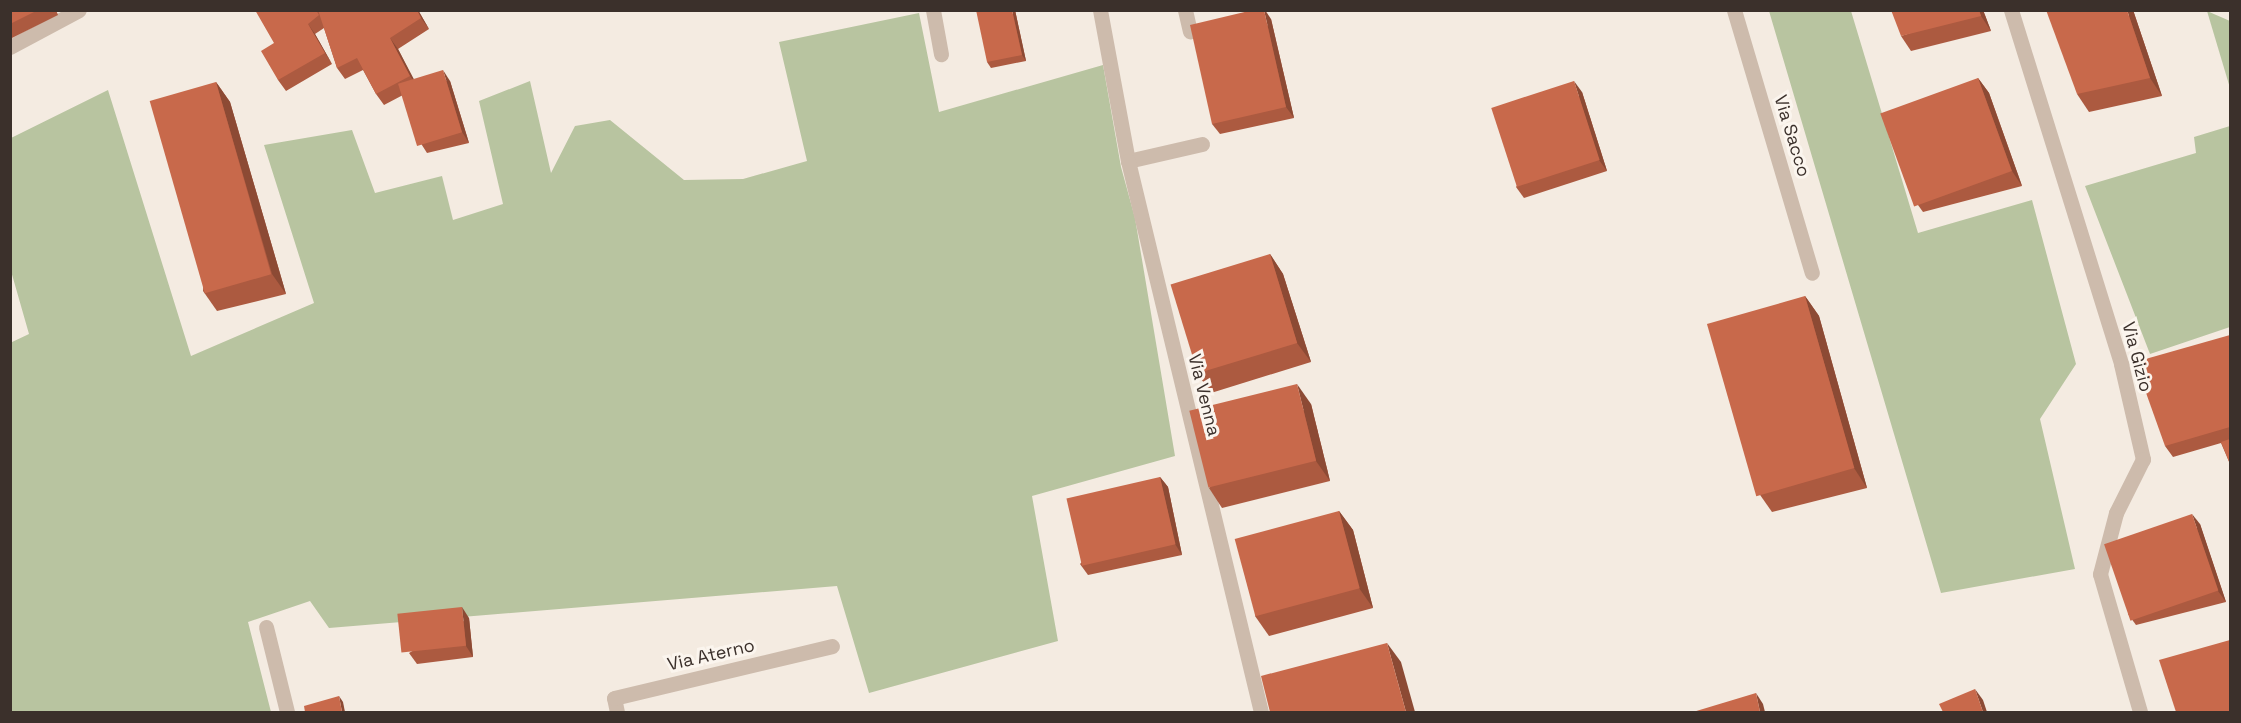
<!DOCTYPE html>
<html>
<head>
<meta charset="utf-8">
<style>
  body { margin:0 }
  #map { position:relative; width:2241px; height:723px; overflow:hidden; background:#f4ebe1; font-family:"Space Grotesk",sans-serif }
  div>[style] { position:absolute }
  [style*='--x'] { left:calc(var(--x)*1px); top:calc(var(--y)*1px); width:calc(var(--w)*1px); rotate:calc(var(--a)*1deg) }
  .green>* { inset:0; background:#b8c4a0 }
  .lane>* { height:15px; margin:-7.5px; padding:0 7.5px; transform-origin:7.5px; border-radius:7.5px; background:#cdbbac }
  .street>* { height:15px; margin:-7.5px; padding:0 7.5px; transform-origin:7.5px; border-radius:7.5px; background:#cdbbac }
  .wall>* { inset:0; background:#ac5a40 }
  .shaded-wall>* { inset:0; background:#8c4a34 }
  .building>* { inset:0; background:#c8694b; transform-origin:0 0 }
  span { translate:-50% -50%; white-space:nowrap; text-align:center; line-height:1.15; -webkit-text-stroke:6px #fbf5ee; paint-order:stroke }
  .street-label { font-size:18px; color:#3b302b }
  .frame { position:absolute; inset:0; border:12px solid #3b302b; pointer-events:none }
</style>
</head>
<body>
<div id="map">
  <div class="green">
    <div style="clip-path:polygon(1769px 11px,1851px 11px,1918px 233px,2032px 200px,2076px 364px,2040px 419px,2075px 569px,1941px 593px)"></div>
    <div style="clip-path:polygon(2207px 11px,2230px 21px,2230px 88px)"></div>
    <div style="clip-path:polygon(919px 13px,939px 112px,1103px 65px,1121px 167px,1135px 218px,1175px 456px,1032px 496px,1058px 641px,869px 693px,837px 586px,329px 628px,310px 601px,248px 622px,271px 712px,11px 712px,10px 343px,29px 334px,11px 271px,11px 138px,108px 90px,191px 356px,314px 303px,264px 145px,352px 130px,375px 193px,442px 176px,453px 220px,503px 204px,479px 101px,530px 81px,551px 173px,575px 126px,610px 120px,684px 180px,743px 179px,807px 161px,779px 42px)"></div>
    <div style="clip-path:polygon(2230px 126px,2230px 327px,2150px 354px,2085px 186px,2196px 153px,2194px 137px)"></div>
  </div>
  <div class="lane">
    <div style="--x:933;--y:10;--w:45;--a:79.7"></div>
    <div style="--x:1100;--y:10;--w:154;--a:79.5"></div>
    <div style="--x:1185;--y:10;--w:22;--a:77"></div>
    <div style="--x:1734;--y:10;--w:274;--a:73.5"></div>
    <div style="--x:1202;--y:144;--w:76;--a:167.1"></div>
    <div style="--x:1128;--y:161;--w:567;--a:76.43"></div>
    <div style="--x:266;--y:627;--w:88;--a:76.1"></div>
    <div style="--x:617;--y:712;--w:14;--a:-102"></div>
    <div style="--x:614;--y:698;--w:224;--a:-13.4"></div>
  </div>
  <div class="street">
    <div style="--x:2011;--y:10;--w:371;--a:72.7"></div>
    <div style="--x:2121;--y:364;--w:98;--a:77"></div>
    <div style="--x:2143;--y:459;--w:60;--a:116.6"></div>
    <div style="--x:2116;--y:513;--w:63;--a:104.7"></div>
    <div style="--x:2100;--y:574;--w:144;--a:73.8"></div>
    <div style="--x:10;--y:47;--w:78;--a:-28.2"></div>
  </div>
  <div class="wall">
    <div style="clip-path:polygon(10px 10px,56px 10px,58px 15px,10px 39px)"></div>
    <div style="clip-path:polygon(318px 10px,418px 10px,429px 29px,398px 49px,413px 79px,450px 81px,469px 143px,427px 153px,420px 142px,403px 95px,384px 105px,376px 94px,363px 70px,345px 79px,337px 68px,324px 28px,315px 34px,332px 64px,286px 91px,278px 80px,274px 43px)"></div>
    <div style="clip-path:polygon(1015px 10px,1026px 61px,991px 68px,987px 62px)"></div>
    <div style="clip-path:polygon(1983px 10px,1991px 31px,1911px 51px,1901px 36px)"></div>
    <div style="clip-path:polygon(2133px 10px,2162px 96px,2089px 112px,2077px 94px)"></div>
    <div style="clip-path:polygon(1271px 19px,1294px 118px,1220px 134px,1212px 124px)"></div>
    <div style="clip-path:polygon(1978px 78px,1989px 93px,2022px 186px,1923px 212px,1913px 198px)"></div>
    <div style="clip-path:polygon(216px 82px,230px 102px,286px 294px,217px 311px,203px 291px)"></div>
    <div style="clip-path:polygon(1582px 92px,1607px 171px,1524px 198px,1516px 187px)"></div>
    <div style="clip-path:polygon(1270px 254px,1283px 274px,1311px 362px,1211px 393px,1197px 373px)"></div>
    <div style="clip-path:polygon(1805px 296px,1819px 316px,1867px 488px,1772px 512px,1758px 492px)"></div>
    <div style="clip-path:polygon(2230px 335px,2230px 464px,2221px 443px,2173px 457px,2165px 446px)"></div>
    <div style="clip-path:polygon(1311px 404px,1330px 481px,1222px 508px,1209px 488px)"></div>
    <div style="clip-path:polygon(1160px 477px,1168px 487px,1182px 555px,1088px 575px,1080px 564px)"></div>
    <div style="clip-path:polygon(1339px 511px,1353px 530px,1373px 608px,1269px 636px,1255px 616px)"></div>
    <div style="clip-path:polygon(2200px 524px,2226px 602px,2136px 625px,2128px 614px)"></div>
    <div style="clip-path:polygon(469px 618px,473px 657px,417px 664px,409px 653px)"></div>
  </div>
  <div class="shaded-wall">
    <div style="clip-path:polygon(417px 10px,418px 10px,429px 29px,421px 18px)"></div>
    <div style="clip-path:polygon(1012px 10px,1015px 10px,1026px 61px,1022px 55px)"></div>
    <div style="clip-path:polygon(1264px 10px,1265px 10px,1271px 19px,1294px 118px,1286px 107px)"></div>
    <div style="clip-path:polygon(1979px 10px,1983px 10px,1991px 31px,1981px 16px)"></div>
    <div style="clip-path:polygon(2127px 10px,2133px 10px,2162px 96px,2150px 78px)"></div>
    <div style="clip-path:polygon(308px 24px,315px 34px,332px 64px,325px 53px)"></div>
    <div style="clip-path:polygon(390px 38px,398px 49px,418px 87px,410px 76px)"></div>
    <div style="clip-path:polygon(443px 70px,450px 81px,469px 143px,462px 132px)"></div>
    <div style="clip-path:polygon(1978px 78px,1989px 93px,2022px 186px,2012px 171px)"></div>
    <div style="clip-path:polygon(1574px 81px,1582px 92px,1607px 171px,1599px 160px)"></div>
    <div style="clip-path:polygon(216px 82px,230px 102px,286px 294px,272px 274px)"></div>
    <div style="clip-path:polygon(1270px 254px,1283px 274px,1311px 362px,1297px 343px)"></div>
    <div style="clip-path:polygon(1805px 296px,1819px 316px,1867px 488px,1854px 468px)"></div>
    <div style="clip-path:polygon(1297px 384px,1311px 404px,1330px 481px,1316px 461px)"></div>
    <div style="clip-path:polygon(1160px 477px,1168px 487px,1182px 555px,1175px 544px)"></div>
    <div style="clip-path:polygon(1339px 511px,1353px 530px,1373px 608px,1359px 588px)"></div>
    <div style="clip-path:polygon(2192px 514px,2200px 524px,2226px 602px,2218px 591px)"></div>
    <div style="clip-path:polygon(462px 607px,469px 618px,473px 657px,466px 646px)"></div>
    <div style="clip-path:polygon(1387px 643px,1401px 662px,1415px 712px,1406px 712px)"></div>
    <div style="clip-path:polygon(1975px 689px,1983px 700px,1987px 712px,1983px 712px)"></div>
    <div style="clip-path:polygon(1756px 693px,1763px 704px,1765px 712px,1760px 712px)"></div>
    <div style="clip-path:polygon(339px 696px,343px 702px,345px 712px,342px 712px)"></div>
  </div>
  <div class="building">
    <div style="clip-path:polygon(10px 10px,38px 10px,10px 24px)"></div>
    <div style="clip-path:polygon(255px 10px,316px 10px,319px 15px,308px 24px,325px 53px,278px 80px,261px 51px,274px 43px)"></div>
    <div style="clip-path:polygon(318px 10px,417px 10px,421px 18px,390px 38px,410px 76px,376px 94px,357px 58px,337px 68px)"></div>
    <div style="clip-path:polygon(976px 10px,1012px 10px,1022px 55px,987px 62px)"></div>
    <div style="clip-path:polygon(1253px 10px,1264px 10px,1286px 107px,1212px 124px,1190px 25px)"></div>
    <div style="clip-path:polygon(1891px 10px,1979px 10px,1981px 16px,1901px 36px)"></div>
    <div style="clip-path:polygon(2046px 10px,2127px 10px,2150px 78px,2077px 94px)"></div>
    <div style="left:443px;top:70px;width:65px;height:47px;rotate:73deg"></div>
    <div style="left:1978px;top:78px;width:99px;height:104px;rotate:70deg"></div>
    <div style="left:1574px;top:81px;width:83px;height:87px;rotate:72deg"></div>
    <div style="left:216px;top:82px;width:200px;height:69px;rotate:74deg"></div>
    <div style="left:1270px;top:254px;width:93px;height:104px;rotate:73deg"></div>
    <div style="left:1805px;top:296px;width:179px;height:102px;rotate:74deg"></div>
    <div style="clip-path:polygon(2230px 335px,2230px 427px,2165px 446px,2135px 362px)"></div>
    <div style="left:1297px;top:384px;width:79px;height:111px;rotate:76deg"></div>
    <div style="clip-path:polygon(2230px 439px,2230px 464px,2221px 442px)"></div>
    <div style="left:1160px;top:477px;width:69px;height:96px;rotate:77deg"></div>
    <div style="left:1339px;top:511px;width:80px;height:108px;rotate:75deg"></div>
    <div style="left:2192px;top:514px;width:81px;height:93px;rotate:71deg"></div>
    <div style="left:462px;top:607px;width:39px;height:65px;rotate:84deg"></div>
    <div style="clip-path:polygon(2230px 640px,2230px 712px,2176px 712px,2159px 660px)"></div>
    <div style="clip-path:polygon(1387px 643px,1406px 712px,1270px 712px,1261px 676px)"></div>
    <div style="clip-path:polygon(1975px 689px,1983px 712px,1943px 712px,1939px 704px)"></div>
    <div style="clip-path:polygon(1756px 693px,1760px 712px,1693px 712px)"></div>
    <div style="clip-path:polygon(339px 696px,342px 712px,305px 712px,304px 706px)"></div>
  </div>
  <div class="street-label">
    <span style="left:1792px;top:136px;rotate:73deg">Via Sacco</span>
    <span style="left:2137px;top:357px;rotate:75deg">Via Gizio</span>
    <span style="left:1204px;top:395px;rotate:76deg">Via Venna</span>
    <span style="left:711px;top:655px;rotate:-13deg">Via Aterno</span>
  </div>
  <div class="frame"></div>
</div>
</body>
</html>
